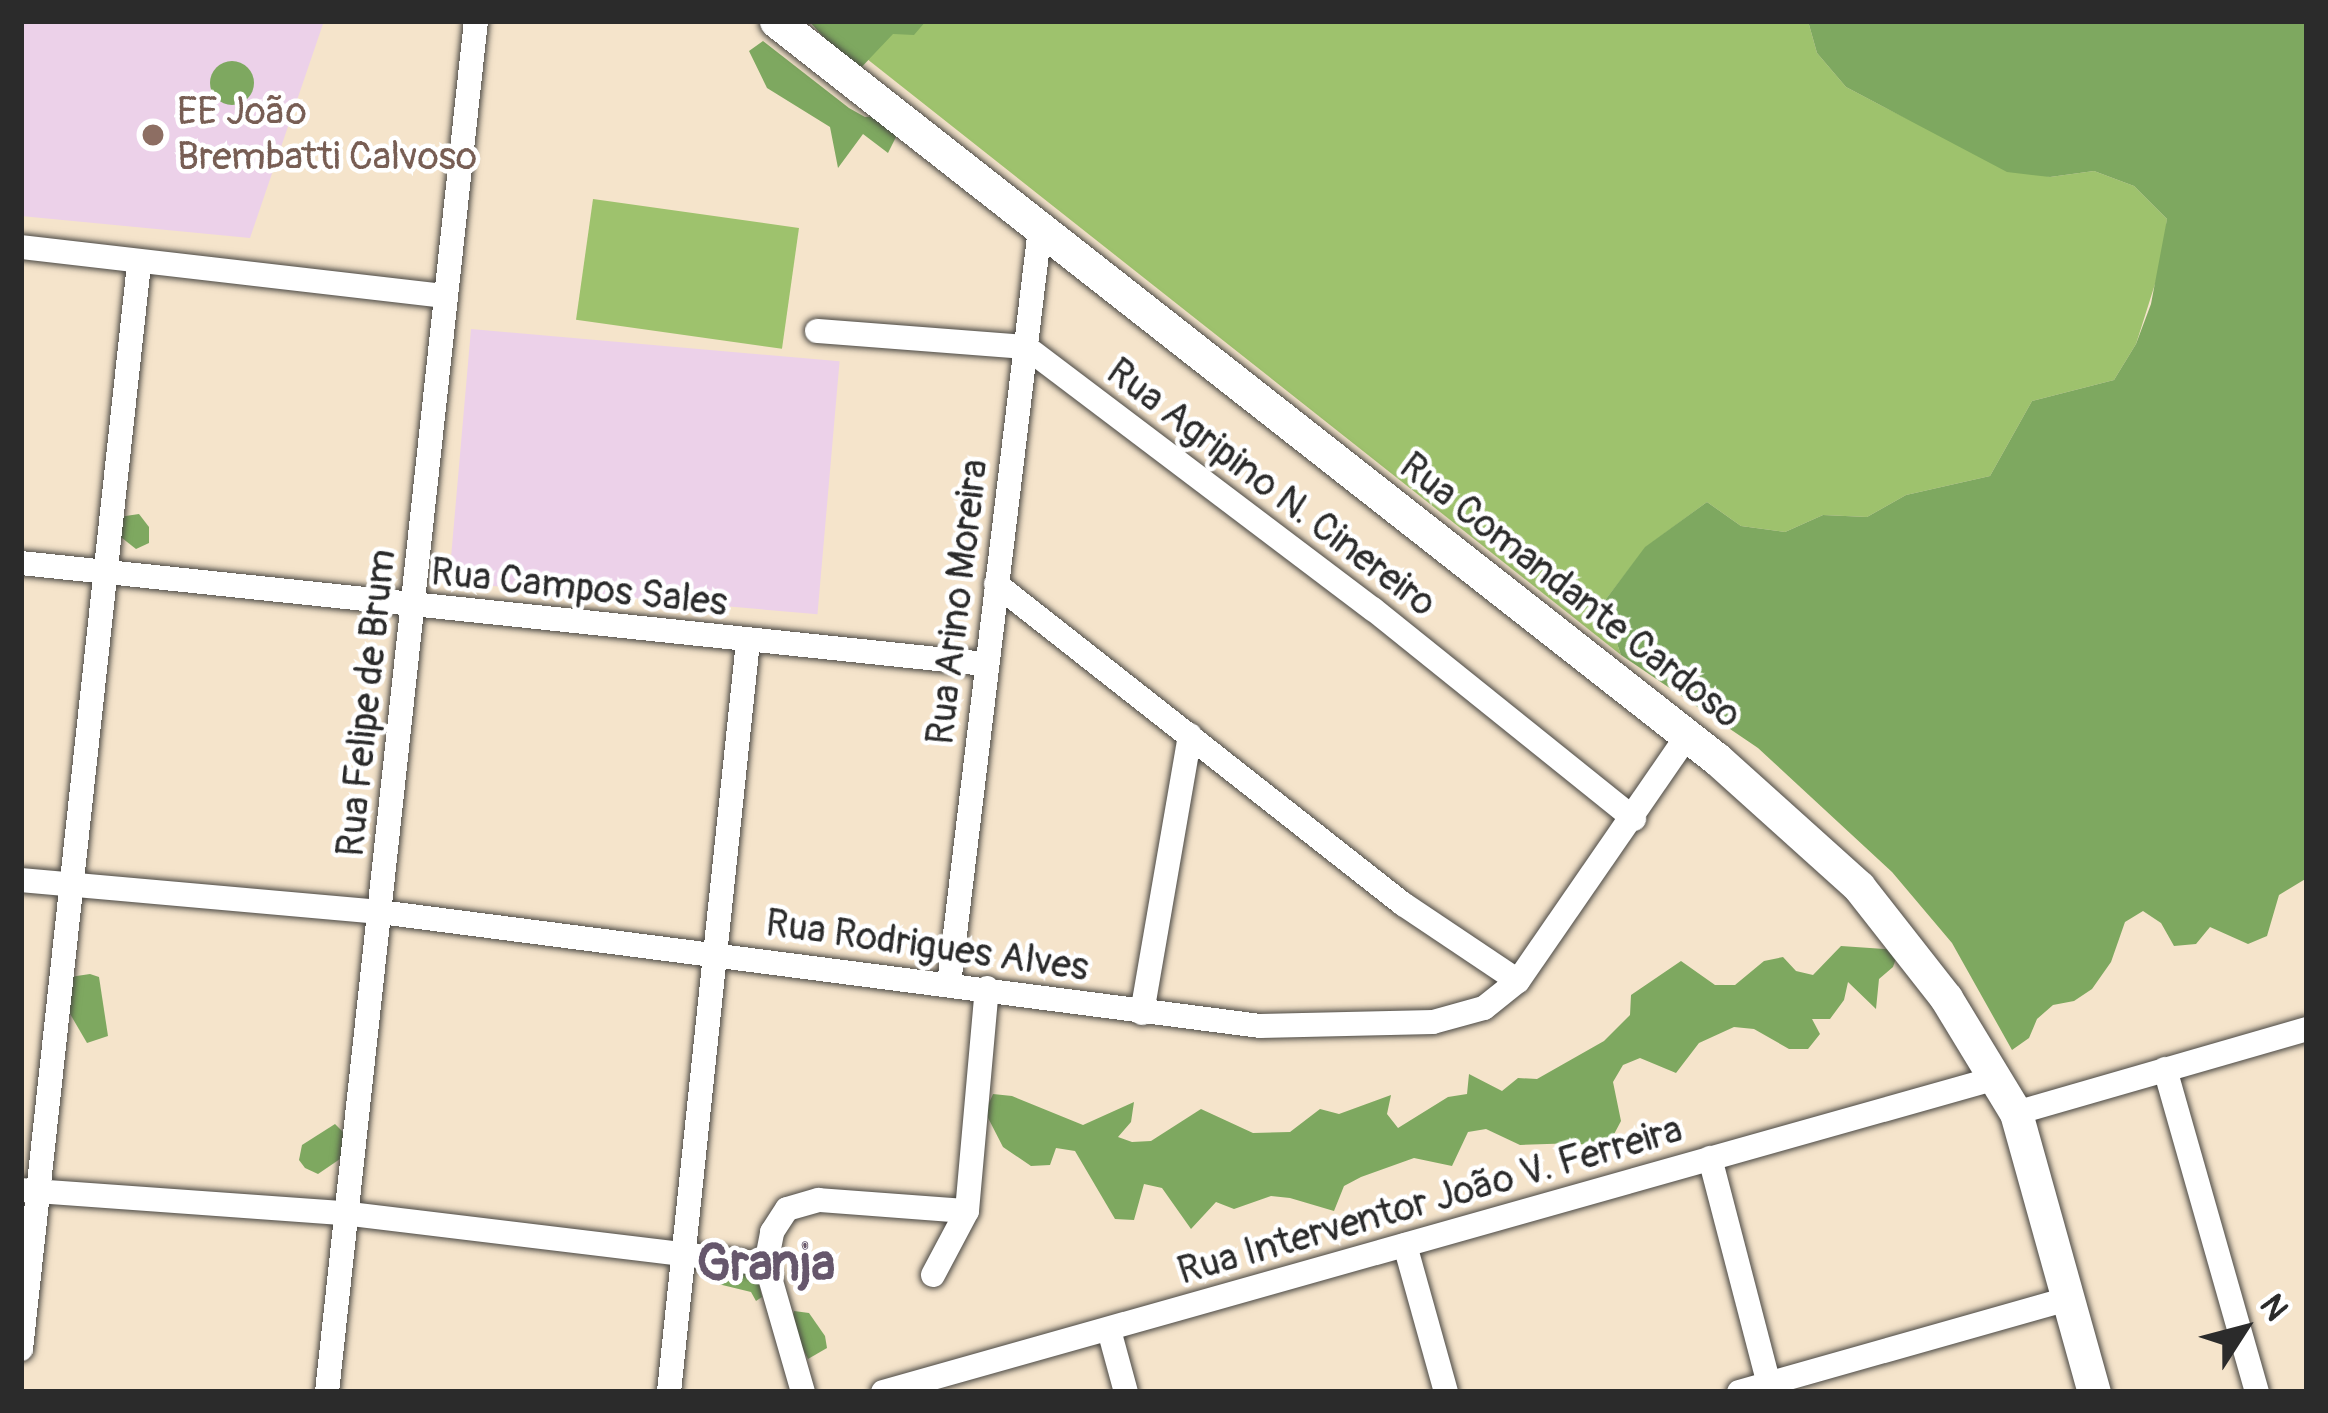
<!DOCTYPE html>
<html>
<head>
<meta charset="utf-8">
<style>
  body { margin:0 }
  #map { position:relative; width:2328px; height:1413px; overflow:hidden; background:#f5e4cb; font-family:Pangolin,sans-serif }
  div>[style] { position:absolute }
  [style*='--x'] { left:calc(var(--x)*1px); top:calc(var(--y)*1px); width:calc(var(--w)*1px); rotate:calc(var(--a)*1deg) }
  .built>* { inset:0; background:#ecd1e9; transform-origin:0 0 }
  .green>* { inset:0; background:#9ec26d; transform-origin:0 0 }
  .forest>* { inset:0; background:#7ea860 }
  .round { border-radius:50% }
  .roads { filter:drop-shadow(0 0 3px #494743) drop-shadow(0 0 3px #494743) }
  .street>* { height:24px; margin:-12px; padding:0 12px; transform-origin:12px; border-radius:12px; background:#fff }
  .secondary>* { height:33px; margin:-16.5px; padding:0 16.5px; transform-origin:16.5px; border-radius:16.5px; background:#fff }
  .dots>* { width:33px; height:33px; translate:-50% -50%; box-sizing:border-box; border:6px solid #fff; border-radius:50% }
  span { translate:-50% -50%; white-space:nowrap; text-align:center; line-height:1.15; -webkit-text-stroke:9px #fff; paint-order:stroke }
  .education-label { font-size:39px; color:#785e54 }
  .left { translate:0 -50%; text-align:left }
  .street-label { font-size:39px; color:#2b2b2b }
  .district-label { font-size:51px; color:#66576c; font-weight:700 }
  .frame { position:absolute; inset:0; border:24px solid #2b2b2b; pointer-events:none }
  .north { position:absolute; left:2184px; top:1269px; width:120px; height:120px; -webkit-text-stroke:9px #fff; paint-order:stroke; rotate:54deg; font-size:33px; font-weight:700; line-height:48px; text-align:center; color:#2b2b2b }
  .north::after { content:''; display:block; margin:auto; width:42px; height:54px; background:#2b2b2b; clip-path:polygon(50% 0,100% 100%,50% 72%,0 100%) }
</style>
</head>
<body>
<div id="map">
  <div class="built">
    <div style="clip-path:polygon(21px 21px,324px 21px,250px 238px,21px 216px)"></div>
    <div style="left:471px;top:329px;width:370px;height:254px;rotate:5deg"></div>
  </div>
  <div class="green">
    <div style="clip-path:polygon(819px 21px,1808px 21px,1817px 53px,1846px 87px,1884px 107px,1966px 148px,2050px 177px,2094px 171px,2134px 186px,2167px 219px,2162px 262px,2136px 344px,2114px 380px,2032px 401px,1990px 476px,1906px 495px,1867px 517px,1823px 515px,1785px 532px,1741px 526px,1707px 502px,1646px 547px,1603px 603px,1621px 655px)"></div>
    <div style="left:593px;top:199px;width:208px;height:122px;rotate:8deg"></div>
  </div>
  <div class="forest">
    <div style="clip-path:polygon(809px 21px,926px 21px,914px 35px,893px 34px,856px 73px)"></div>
    <div style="clip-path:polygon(1808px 21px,2307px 21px,2307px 878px,2279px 895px,2267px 936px,2248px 944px,2210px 927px,2196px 944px,2174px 946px,2161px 923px,2143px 911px,2125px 922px,2111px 962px,2092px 989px,2074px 1001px,2053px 1005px,2037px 1019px,2029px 1038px,2012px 1050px,1952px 943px,1892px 872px,1758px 748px,1621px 655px,1603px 603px,1645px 547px,1707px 502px,1741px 526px,1785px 532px,1823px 515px,1867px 517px,1906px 495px,1990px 476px,2032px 401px,2114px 380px,2136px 344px,2151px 304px,2167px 219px,2134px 186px,2094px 171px,2050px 177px,2007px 172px,1846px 87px,1817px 53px)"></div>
    <div style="clip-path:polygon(763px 41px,849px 108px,865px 117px,880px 116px,898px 133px,888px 153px,863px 134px,838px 168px,830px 127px,767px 88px,749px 51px)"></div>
    <div class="round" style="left:210px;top:61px;width:44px;height:44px"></div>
    <div style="clip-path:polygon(139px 514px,149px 527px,149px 543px,136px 549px,117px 534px,119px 517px)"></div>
    <div style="clip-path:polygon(1841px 946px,1899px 950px,1893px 967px,1879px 979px,1876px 1009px,1848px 982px,1844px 1000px,1830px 1019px,1812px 1019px,1820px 1034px,1808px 1049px,1789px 1049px,1754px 1029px,1734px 1027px,1699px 1043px,1676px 1073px,1640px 1058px,1623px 1065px,1613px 1082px,1621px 1121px,1612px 1138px,1597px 1150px,1578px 1143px,1520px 1145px,1486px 1129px,1468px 1132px,1452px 1166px,1414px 1158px,1361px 1177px,1344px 1186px,1334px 1211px,1290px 1198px,1271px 1196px,1234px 1209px,1216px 1202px,1191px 1229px,1162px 1188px,1144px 1184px,1134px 1220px,1115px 1219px,1075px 1151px,1056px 1148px,1050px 1165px,1031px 1166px,1003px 1147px,985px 1112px,993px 1094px,1012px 1096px,1083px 1125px,1134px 1102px,1131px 1122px,1118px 1137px,1132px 1142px,1151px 1141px,1201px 1109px,1253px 1133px,1290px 1132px,1320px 1109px,1339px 1114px,1391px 1095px,1387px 1114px,1398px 1128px,1448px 1097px,1467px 1094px,1469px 1074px,1502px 1091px,1518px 1078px,1537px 1079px,1604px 1041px,1630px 1015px,1631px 995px,1681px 961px,1715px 985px,1735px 985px,1764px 961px,1783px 957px,1796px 971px,1813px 975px)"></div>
    <div style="clip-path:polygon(90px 974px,99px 977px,108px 1036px,87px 1043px,59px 995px,70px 977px)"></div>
    <div style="clip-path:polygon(335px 1124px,349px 1138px,340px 1159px,318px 1174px,305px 1168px,299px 1160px,302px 1145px)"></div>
    <div style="clip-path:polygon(717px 1263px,741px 1266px,758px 1280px,762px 1297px,756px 1301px,751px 1292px,714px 1283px,702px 1273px)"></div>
    <div style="clip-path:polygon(794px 1311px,809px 1313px,825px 1336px,827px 1348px,808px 1359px,791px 1325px)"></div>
  </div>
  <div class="roads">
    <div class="street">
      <div style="--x:21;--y:247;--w:426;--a:6.6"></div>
      <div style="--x:817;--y:331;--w:210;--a:4.4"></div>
      <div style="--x:1026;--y:347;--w:435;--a:37.1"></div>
      <div style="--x:1373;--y:609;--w:335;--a:38.8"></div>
      <div style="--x:21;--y:563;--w:970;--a:5.98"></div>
      <div style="--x:996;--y:584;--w:518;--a:38.18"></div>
      <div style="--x:1403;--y:904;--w:138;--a:33.8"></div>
      <div style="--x:21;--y:880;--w:360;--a:5.1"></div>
      <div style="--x:380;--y:912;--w:887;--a:7.38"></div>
      <div style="--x:1260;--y:1026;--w:173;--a:-1.3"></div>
      <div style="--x:1433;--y:1022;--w:53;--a:-15.4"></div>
      <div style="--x:1484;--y:1008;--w:43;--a:-38.5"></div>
      <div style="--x:1518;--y:981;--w:298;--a:-55.4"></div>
      <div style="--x:949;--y:984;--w:760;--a:-83.13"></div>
      <div style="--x:1142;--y:1013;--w:282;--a:-80.2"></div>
      <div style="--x:2165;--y:1069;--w:336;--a:74.1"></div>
      <div style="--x:2016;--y:1113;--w:303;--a:-16.1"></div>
      <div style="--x:1710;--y:1158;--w:242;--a:75.4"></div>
      <div style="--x:21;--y:1190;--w:323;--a:4.1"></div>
      <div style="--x:343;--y:1213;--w:426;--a:6.9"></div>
      <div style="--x:1405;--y:1245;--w:153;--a:74.4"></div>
      <div style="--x:933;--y:1275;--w:72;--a:-62"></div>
      <div style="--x:967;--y:1211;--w:224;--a:-84.9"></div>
      <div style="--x:1109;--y:1330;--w:64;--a:74.7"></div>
      <div style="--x:21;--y:1349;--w:1091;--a:-83.79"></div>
      <div style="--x:327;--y:1392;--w:1379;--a:-83.8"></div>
      <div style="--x:669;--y:1392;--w:754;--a:-83.99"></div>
      <div style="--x:803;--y:1392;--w:133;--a:-106.1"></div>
      <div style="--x:766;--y:1264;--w:33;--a:-79"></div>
      <div style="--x:772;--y:1232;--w:27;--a:-57"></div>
      <div style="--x:787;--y:1209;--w:33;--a:-16"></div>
      <div style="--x:819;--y:1200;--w:148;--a:4.3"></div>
      <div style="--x:883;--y:1392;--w:1156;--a:-15.75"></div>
      <div style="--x:1739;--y:1392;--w:342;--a:-15.8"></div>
    </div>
    <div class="secondary">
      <div style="--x:776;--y:21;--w:1196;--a:38.11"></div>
      <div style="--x:1717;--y:759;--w:191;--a:42"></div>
      <div style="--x:1859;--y:887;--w:141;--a:51.9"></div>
      <div style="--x:1946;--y:998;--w:135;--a:58.7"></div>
      <div style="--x:2016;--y:1113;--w:290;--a:74.4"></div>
    </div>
  </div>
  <div class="dots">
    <div style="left:153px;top:135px;background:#8d6e63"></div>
  </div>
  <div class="education-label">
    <span class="left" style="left:177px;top:135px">EE João<br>Brembatti Calvoso</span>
  </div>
  <div class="street-label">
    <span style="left:1271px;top:488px;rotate:37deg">Rua Agripino N. Cinereiro</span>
    <span style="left:579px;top:588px;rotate:6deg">Rua Campos Sales</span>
    <span style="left:1570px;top:591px;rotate:38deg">Rua Comandante Cardoso</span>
    <span style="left:958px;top:602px;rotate:-83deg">Rua Arino Moreira</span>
    <span style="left:367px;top:703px;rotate:-84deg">Rua Felipe de Brum</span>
    <span style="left:927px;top:946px;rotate:8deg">Rua Rodrigues Alves</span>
    <span style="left:1430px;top:1201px;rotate:-16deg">Rua Interventor João V. Ferreira</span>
  </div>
  <div class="district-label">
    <span style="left:766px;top:1264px">Granja</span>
  </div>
  <div class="frame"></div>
  <div class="north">N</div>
</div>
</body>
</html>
